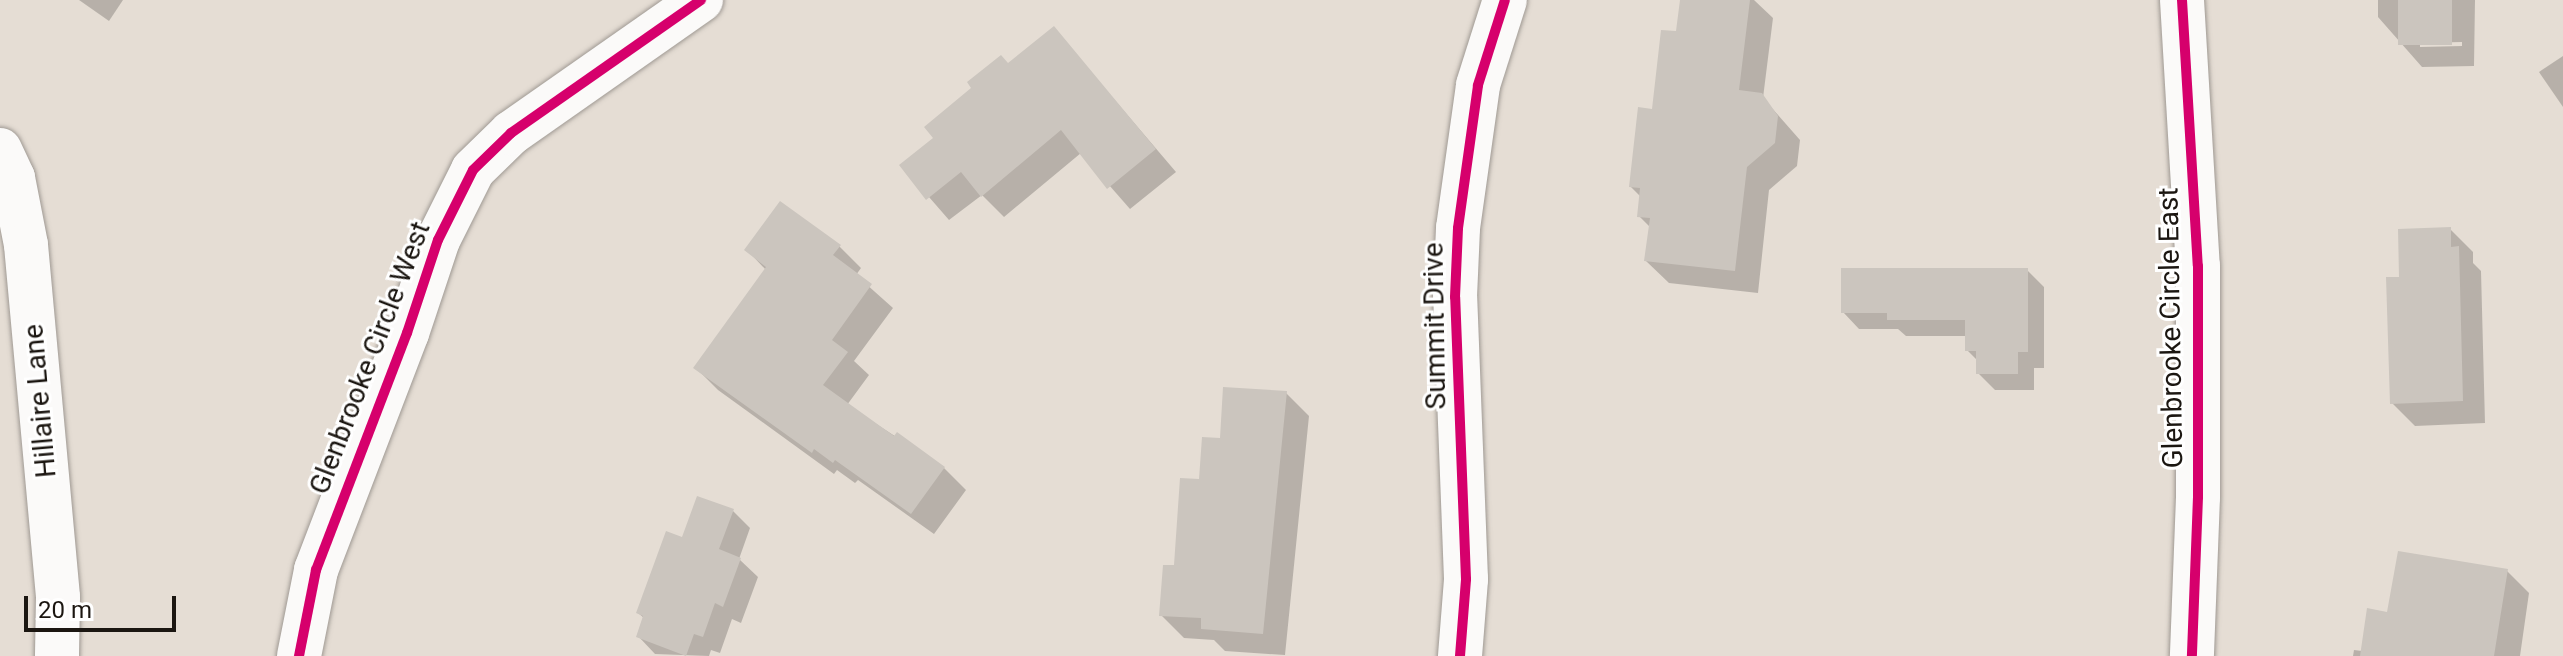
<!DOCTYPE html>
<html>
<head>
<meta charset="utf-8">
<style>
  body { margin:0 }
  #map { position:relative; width:2563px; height:656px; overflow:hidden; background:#e5ddd4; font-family:Roboto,sans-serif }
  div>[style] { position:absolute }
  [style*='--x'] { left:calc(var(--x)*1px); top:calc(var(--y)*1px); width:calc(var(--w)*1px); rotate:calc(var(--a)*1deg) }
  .shadow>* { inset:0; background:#0003 }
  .building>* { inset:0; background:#cbc5be; transform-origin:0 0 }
  .roads { filter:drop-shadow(0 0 2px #9f9993) drop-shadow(0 0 2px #9f9993) }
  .minor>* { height:44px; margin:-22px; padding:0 22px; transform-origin:22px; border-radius:22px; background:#fbfaf9 }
  .cycleway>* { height:10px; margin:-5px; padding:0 5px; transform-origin:5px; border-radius:5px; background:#d6006c }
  span { translate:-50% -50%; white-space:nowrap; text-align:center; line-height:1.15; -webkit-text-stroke:6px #fff; paint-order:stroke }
  .street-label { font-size:28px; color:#1b1611 }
  .scale { position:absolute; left:24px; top:596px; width:152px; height:36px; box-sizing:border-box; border:4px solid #1b1611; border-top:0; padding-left:10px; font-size:24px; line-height:28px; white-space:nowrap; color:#1b1611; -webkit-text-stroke:6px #fff; paint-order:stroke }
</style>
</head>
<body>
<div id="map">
  <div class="shadow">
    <div style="clip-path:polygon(79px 0,123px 0,109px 21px)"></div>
    <div style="clip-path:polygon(1682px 0,1754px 0,1773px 18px,1763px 98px,1800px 140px,1797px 166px,1769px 190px,1758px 293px,1669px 283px,1646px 261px,1650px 227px,1639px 216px,1641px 197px,1631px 187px,1678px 34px)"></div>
    <div style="clip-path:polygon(evenodd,2378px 0,2475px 0,2474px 66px,2422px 67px,2378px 17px,2378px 0,2462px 42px,2462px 46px,2420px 47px,2420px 43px,2462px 42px)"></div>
    <div style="clip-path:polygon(1054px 29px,1176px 172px,1130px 209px,1081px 153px,1004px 217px,982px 195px,949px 220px,902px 166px,936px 138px,1009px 66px)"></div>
    <div style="clip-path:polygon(2563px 56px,2563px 107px,2539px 72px)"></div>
    <div style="clip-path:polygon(2450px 229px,2473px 252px,2473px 263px,2481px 271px,2485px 423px,2415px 426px,2392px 403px,2401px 278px)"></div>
    <div style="clip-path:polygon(839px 246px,861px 268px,856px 275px,893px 308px,854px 361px,869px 375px,847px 405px,944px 468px,966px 490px,934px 534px,858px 480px,855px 483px,837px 470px,834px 474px,718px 390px,696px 368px,766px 270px,747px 250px)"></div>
    <div style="clip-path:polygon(2027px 270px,2044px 287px,2044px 368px,2034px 368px,2034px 390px,1995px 390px,1978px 373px,1978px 361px,1967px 350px,1967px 336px,1906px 336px,1898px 329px,1859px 329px,1843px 312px)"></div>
    <div style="clip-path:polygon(1286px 393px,1309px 416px,1285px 655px,1225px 651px,1214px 640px,1184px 638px,1161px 615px,1201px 481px,1222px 440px)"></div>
    <div style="clip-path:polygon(733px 511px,750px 528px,739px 559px,758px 577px,741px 623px,732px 619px,720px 653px,711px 650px,709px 656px,655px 654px,638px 636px,644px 618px,638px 613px,684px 539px)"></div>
    <div style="clip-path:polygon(2507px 571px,2529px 593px,2520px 656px,2353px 656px,2354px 650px,2362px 651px,2389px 614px)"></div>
  </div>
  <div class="building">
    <div style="clip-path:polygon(1680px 0,1750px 0,1739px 90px,1762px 93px,1778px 116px,1775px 143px,1747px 167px,1735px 271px,1644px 261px,1650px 218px,1637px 217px,1640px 188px,1629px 187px,1638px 107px,1652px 109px,1661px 30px,1676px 31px)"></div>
    <div style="left:2398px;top:0;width:54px;height:45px"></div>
    <div style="clip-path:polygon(1054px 26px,1156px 149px,1107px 189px,1061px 130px,981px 197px,961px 172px,926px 200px,899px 165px,933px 138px,924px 127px,971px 88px,967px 82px,1001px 55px,1008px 63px)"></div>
    <div style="clip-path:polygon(780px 201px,841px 245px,833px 255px,872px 284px,832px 340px,848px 352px,823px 385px,894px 436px,897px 432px,945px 467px,911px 514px,835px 460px,833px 463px,814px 449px,812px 453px,693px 368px,766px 267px,744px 250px)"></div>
    <div style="clip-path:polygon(2451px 227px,2451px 247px,2459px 246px,2463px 401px,2390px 404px,2386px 277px,2399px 277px,2398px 229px)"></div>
    <div style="clip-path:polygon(1841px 268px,2028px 268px,2028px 352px,2018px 352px,2018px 374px,1976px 374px,1976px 351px,1965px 351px,1965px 320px,1887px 320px,1887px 313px,1841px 313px)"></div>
    <div style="clip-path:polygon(1223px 387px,1287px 391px,1263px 634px,1201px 629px,1201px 618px,1159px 616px,1163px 565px,1174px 565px,1180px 478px,1199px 479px,1202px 437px,1220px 438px)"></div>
    <div style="clip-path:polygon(697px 496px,734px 509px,719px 549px,741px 558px,723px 607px,715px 603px,703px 637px,694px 634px,686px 656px,636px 637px,643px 616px,636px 613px,666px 531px,682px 537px)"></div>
    <div style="clip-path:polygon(2398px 551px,2508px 569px,2494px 656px,2360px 656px,2367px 608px,2387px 612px)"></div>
  </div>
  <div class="roads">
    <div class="minor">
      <div style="--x:2182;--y:0;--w:266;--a:86.6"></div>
      <div style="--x:2198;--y:266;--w:231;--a:90"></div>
      <div style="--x:2198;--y:497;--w:159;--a:92.2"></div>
      <div style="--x:0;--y:150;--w:31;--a:65"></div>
      <div style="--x:13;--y:178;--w:68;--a:79"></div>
      <div style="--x:26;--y:245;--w:353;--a:84.8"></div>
      <div style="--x:58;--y:597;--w:59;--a:91"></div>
      <div style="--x:299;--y:656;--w:88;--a:-78.8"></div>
      <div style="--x:316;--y:570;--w:254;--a:-69"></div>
      <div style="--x:407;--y:333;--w:98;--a:-71.6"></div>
      <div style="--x:438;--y:240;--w:78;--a:-63.4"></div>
      <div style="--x:473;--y:170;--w:53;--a:-44.2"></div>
      <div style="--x:511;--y:133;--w:232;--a:-35"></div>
      <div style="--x:1460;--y:656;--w:77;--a:-85.5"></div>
      <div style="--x:1466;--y:579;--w:282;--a:-92.2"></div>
      <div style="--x:1455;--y:297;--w:69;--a:-87.5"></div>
      <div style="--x:1458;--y:228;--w:144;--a:-82"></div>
      <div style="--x:1478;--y:85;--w:89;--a:-72.4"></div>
    </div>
  </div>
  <div class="cycleway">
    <div style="--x:2182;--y:0;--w:266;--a:86.6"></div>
    <div style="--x:2198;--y:266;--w:231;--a:90"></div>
    <div style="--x:2198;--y:497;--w:159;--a:92.2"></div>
    <div style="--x:299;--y:656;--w:88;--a:-78.8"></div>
    <div style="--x:316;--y:570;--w:254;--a:-69"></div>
    <div style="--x:407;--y:333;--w:98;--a:-71.6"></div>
    <div style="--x:438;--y:240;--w:78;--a:-63.4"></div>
    <div style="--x:473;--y:170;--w:53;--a:-44.2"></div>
    <div style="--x:511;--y:133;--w:232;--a:-35"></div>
    <div style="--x:1460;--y:656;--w:77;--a:-85.5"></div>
    <div style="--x:1466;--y:579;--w:282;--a:-92.2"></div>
    <div style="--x:1455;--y:297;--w:69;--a:-87.5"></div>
    <div style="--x:1458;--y:228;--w:144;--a:-82"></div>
    <div style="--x:1478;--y:85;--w:89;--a:-72.4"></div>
  </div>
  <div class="street-label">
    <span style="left:1435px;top:326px;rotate:-91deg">Summit Drive</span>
    <span style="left:2171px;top:328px;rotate:-91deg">Glenbrooke Circle East</span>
    <span style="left:370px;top:358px;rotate:-69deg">Glenbrooke Circle West</span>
    <span style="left:40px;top:401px;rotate:-95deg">Hillaire Lane</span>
  </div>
  <div class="scale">20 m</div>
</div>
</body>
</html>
